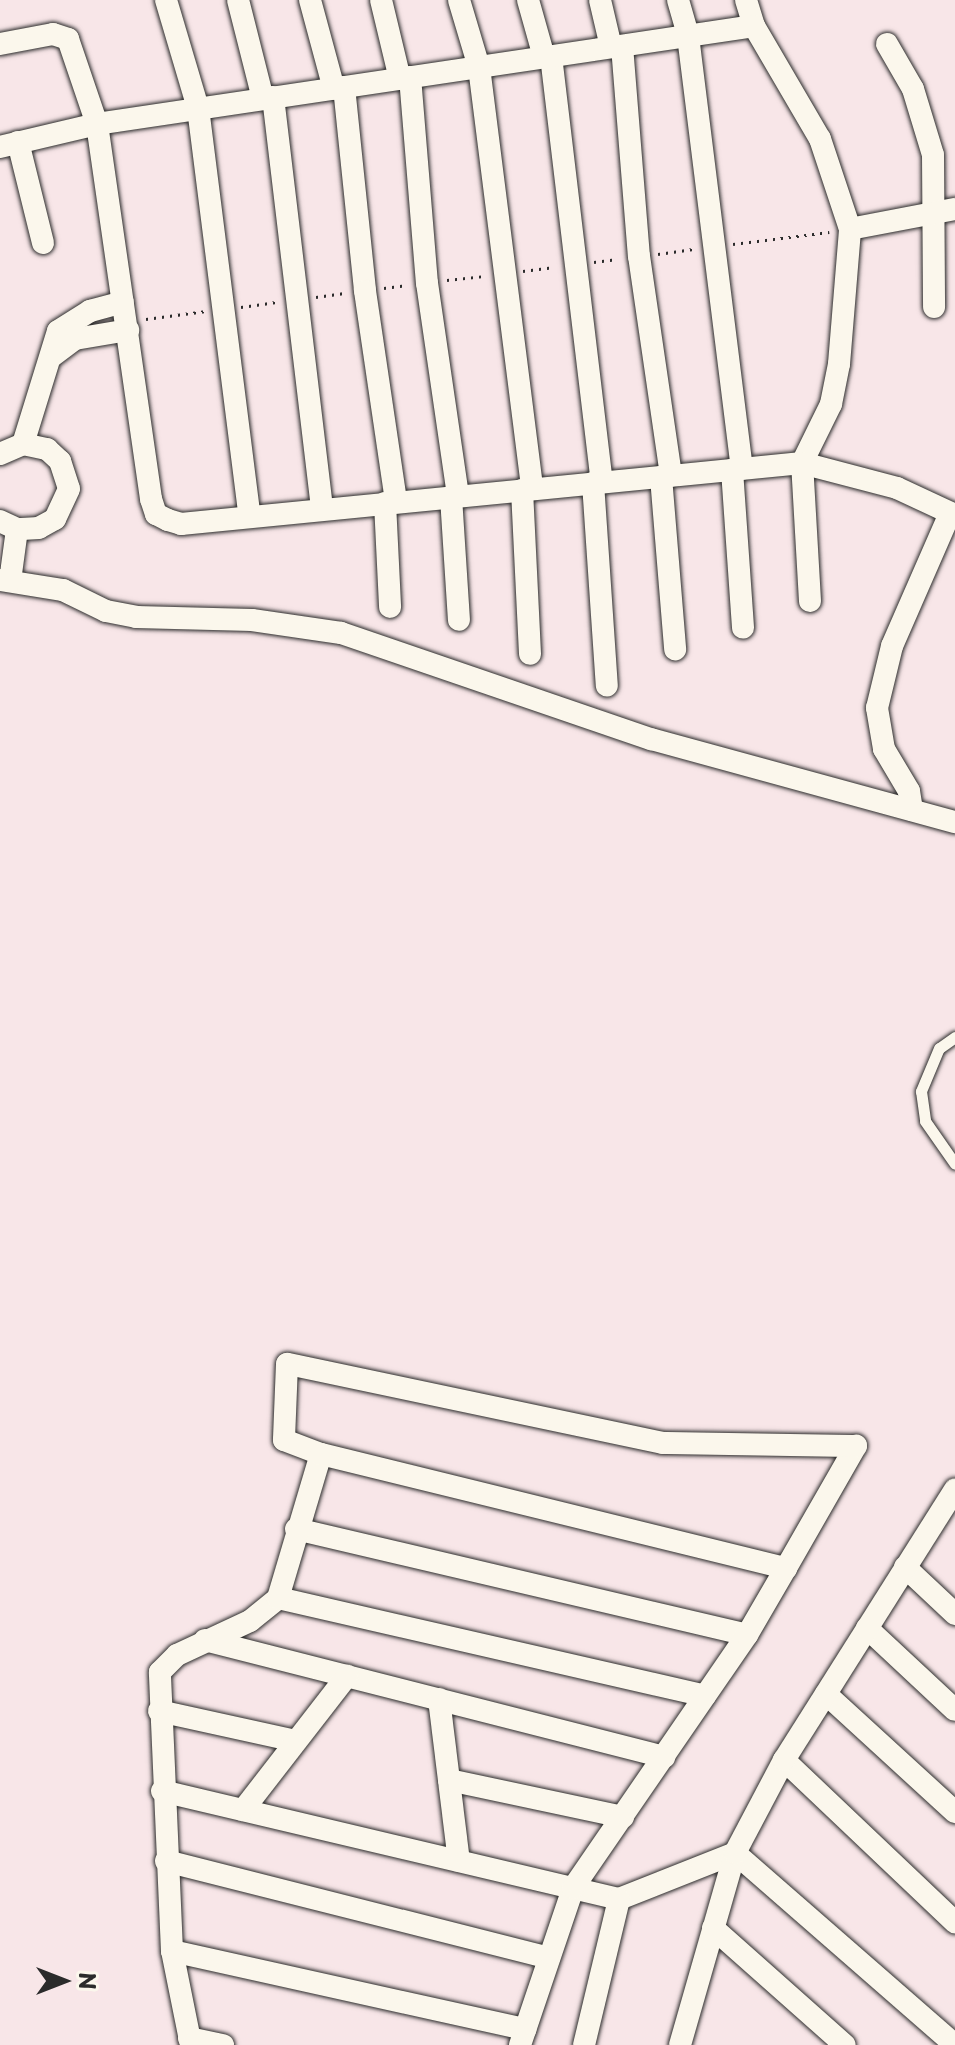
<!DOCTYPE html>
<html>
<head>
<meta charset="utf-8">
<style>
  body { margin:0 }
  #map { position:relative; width:955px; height:2045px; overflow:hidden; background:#f8e6e8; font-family:"Playpen Sans",sans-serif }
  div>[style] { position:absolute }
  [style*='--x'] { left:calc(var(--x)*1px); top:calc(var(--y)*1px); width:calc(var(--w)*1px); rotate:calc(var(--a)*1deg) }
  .path>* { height:3px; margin-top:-1.5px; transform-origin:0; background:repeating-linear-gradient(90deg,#2b2b2b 0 2px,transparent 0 8px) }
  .roads { filter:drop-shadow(0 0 2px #2b2b2b) drop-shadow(0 0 2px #2b2b2b) }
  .service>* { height:11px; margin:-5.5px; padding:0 5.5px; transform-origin:5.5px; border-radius:5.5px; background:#fbf7ec }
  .minor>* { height:22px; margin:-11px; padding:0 11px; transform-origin:11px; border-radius:11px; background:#fbf7ec }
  span { translate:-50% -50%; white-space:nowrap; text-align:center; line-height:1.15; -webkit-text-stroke:7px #fbf7ec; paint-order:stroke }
  .north { position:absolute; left:24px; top:1941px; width:80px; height:80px; -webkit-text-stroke:6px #fbf7ec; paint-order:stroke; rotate:90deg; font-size:22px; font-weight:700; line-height:32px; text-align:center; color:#2b2b2b }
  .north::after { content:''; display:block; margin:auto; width:28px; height:36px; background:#2b2b2b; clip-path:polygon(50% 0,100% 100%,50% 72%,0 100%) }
</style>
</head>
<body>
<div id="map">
  <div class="path">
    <div style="--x:733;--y:244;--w:97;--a:-7.1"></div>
    <div style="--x:658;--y:254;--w:36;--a:-8"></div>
    <div style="--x:594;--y:262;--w:24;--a:-7"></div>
    <div style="--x:523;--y:271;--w:32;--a:-7"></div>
    <div style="--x:447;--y:280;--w:37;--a:-6"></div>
    <div style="--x:384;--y:288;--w:24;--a:-7"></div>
    <div style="--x:316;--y:297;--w:29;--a:-8"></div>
    <div style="--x:241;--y:307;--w:36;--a:-8"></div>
    <div style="--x:146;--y:319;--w:61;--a:-7.6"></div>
  </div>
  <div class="roads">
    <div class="service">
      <div style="--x:955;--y:1037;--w:19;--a:145"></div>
      <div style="--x:939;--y:1048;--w:47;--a:112.7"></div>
      <div style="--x:921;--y:1091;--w:30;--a:82"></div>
      <div style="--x:925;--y:1121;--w:52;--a:55.1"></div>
    </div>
    <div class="minor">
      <div style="--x:166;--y:0;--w:113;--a:73.5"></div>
      <div style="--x:198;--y:108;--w:412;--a:82.8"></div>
      <div style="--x:238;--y:0;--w:102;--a:75.8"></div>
      <div style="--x:310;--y:0;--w:92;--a:74.9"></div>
      <div style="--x:381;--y:0;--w:81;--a:76.5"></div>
      <div style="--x:459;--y:0;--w:70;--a:73.4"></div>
      <div style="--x:479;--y:67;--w:425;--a:82.8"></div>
      <div style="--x:528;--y:0;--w:59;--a:74.3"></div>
      <div style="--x:600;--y:0;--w:48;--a:76.8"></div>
      <div style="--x:678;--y:0;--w:37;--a:74"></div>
      <div style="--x:688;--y:36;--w:436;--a:82.9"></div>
      <div style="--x:746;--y:0;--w:27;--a:73"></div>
      <div style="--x:0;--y:44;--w:54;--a:-10.7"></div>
      <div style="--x:53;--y:34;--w:16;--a:18"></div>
      <div style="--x:68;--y:39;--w:90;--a:71.2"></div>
      <div style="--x:97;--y:124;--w:100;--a:166.7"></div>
      <div style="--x:887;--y:44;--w:52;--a:60"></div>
      <div style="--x:913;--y:89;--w:69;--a:73.1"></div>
      <div style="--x:933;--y:155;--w:152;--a:89.6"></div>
      <div style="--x:622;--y:46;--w:211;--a:85.4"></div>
      <div style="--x:639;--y:256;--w:222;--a:81.7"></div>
      <div style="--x:551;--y:56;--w:429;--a:83.2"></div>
      <div style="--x:410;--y:77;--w:207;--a:85.3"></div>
      <div style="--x:427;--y:283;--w:215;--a:81.7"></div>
      <div style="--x:344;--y:87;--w:205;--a:84.1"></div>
      <div style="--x:365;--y:291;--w:213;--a:81.6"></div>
      <div style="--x:273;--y:97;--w:415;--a:83.2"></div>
      <div style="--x:18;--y:142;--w:104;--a:76.1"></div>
      <div style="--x:850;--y:229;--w:107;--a:-10.8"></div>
      <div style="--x:51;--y:357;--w:30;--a:-37"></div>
      <div style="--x:75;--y:339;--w:54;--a:-9.6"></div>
      <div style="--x:23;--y:444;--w:118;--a:-72.8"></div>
      <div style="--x:58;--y:331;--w:38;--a:-32"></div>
      <div style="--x:90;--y:311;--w:34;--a:-15"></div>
      <div style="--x:0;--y:454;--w:25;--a:-23"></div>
      <div style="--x:23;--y:444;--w:25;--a:12"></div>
      <div style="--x:47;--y:449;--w:18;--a:43"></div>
      <div style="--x:60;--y:461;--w:29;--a:72"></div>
      <div style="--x:69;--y:489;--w:33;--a:115"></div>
      <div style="--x:55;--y:519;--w:18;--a:151"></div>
      <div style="--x:39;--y:528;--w:22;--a:177"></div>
      <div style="--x:17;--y:529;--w:19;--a:-155"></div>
      <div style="--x:732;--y:470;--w:158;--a:86"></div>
      <div style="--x:661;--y:477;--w:173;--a:85.3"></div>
      <div style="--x:593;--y:483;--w:203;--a:86.1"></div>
      <div style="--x:522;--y:490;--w:164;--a:87.2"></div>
      <div style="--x:451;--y:497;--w:123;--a:86.3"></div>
      <div style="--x:385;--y:503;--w:104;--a:87.2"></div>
      <div style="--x:0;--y:580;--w:64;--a:9"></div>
      <div style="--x:63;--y:590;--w:48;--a:26"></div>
      <div style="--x:106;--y:611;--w:31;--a:11"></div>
      <div style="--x:136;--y:617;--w:116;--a:1.5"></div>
      <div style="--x:252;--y:620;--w:90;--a:8.3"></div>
      <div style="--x:341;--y:633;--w:328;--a:18.9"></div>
      <div style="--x:651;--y:739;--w:315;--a:15.3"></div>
      <div style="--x:10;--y:581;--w:52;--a:-82.3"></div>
      <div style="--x:810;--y:601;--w:138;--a:-93.3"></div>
      <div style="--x:802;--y:463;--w:66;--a:-63.8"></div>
      <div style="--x:831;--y:404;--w:41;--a:-78.7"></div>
      <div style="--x:839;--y:364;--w:135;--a:-85.3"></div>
      <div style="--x:850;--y:229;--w:95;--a:-108.4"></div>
      <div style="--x:820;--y:139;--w:131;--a:-120.3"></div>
      <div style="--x:754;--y:26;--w:664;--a:171.52"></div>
      <div style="--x:97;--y:124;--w:379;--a:81.8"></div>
      <div style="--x:151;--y:499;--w:16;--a:72"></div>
      <div style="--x:156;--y:514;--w:13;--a:27"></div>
      <div style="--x:168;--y:520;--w:14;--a:17"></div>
      <div style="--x:181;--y:524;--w:624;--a:-5.61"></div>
      <div style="--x:802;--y:463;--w:98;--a:14.7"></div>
      <div style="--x:897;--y:488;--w:64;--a:25"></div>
      <div style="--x:912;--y:810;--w:19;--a:-99"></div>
      <div style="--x:909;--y:791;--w:49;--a:-120.8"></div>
      <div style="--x:884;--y:749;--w:42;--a:-99.7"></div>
      <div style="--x:877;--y:708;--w:64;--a:-76.4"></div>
      <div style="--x:892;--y:646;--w:145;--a:-66.4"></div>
      <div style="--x:296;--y:1529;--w:463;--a:13.2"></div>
      <div style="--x:905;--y:1567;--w:69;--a:43.2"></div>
      <div style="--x:278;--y:1598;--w:438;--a:12.9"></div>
      <div style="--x:867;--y:1628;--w:120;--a:43"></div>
      <div style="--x:205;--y:1640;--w:474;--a:14.3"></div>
      <div style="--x:826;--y:1694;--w:175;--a:42.5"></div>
      <div style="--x:439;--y:1699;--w:163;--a:83"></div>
      <div style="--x:159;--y:1711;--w:140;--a:12.4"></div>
      <div style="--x:784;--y:1760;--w:236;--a:43.5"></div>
      <div style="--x:449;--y:1780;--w:178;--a:12"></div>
      <div style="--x:162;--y:1791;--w:470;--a:13.3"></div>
      <div style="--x:619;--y:1899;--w:125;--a:-21.6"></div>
      <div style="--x:735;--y:1853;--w:292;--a:41.1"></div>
      <div style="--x:243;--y:1810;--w:170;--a:-52.2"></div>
      <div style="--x:166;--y:1861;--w:395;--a:14.2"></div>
      <div style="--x:713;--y:1928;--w:176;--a:41.6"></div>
      <div style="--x:172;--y:1951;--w:362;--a:12.5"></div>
      <div style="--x:189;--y:2038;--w:35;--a:12"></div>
      <div style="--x:191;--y:2045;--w:96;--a:-101.4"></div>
      <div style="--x:172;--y:1951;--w:279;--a:-92.5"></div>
      <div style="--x:160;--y:1672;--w:24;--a:-45"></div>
      <div style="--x:177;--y:1655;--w:81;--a:-25"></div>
      <div style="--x:250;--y:1621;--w:36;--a:-39"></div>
      <div style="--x:278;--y:1598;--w:150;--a:-73.4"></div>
      <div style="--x:520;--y:2045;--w:166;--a:-71.3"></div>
      <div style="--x:573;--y:1888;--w:307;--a:-55.5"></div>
      <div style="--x:747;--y:1635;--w:78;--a:-59.8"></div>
      <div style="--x:786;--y:1568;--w:141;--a:-60.2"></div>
      <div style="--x:856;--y:1446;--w:193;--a:-179.1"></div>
      <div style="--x:663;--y:1443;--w:384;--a:-168.1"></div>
      <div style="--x:287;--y:1364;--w:76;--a:92.3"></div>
      <div style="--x:284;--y:1440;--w:40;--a:21"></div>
      <div style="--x:321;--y:1454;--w:479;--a:13.8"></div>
      <div style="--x:584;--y:2045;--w:150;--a:-76.5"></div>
      <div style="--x:680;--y:2045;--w:200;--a:-74"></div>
      <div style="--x:735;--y:1853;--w:105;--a:-62.2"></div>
      <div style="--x:784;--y:1760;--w:320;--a:-57.7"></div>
    </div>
  </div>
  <div class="north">N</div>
</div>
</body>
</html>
